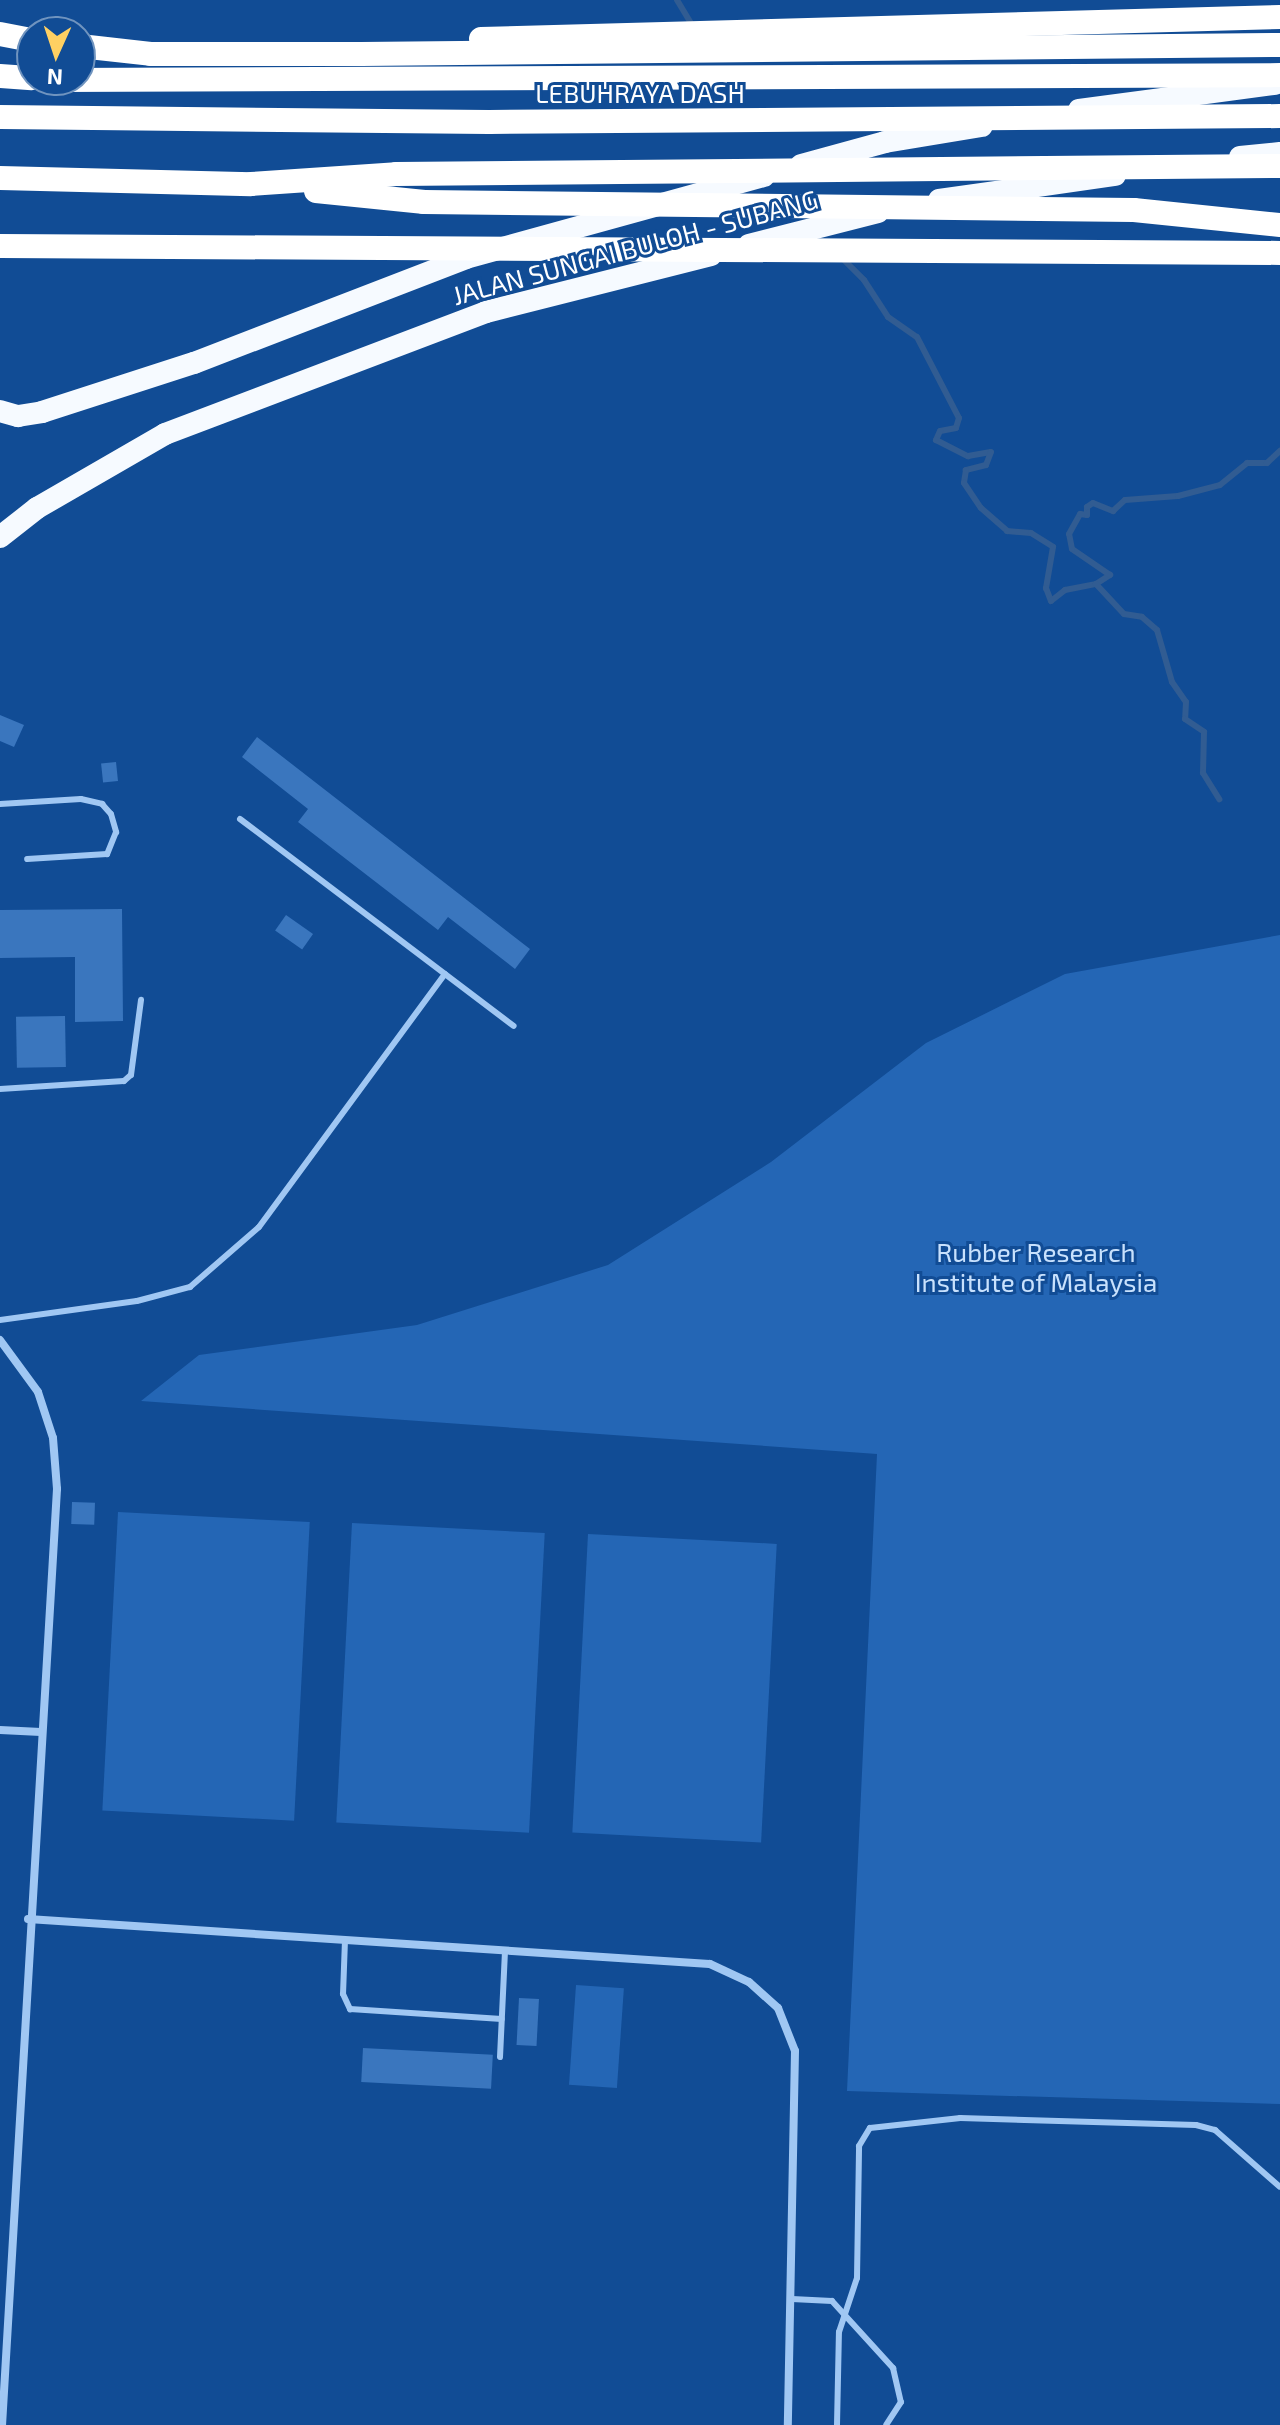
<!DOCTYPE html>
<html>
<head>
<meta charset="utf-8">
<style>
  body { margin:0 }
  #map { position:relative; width:1280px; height:2425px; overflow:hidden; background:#114c95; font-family:"Exo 2",sans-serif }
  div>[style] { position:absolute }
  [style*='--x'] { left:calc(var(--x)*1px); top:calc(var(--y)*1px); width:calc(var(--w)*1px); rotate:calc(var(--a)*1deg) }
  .green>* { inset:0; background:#2466b5; transform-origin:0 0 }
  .stream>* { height:6px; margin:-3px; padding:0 3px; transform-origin:3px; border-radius:3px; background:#315c92 }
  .building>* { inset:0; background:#3a76be; transform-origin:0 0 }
  .service>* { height:6px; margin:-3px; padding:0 3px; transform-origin:3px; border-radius:3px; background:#a0c7f3 }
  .minor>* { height:8px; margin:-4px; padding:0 4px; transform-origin:4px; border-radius:4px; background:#a0c7f3 }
  .trunk>* { height:22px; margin:-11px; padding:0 11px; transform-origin:11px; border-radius:11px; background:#f6faff }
  .motorway>* { height:24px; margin:-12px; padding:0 12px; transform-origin:12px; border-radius:12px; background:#fff }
  span { translate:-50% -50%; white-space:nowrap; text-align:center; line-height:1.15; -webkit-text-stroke:6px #114c95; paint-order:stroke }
  .street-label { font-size:26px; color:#fff }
  .park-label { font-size:26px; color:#c8e1fd }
  .north { position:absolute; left:16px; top:16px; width:80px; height:80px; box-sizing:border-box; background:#114c95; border:2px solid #7094bf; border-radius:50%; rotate:183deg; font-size:22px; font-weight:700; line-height:32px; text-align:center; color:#fff }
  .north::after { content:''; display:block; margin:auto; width:28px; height:36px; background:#ffd062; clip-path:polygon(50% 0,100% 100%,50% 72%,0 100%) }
</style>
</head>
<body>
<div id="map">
  <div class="green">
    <div style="clip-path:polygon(1280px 935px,1280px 2104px,847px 2091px,877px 1454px,141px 1401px,199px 1355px,417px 1325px,608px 1265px,771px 1162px,926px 1043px,1065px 974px)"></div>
    <div style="left:118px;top:1512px;width:192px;height:299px;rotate:3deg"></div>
    <div style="left:352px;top:1523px;width:193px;height:300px;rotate:3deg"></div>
    <div style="left:588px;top:1534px;width:189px;height:299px;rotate:3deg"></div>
    <div style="left:576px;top:1985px;width:48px;height:100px;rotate:4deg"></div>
  </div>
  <div class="stream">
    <div style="--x:677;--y:0;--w:31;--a:59"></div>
    <div style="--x:842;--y:258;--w:31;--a:45"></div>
    <div style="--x:864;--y:280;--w:44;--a:57"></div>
    <div style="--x:888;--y:317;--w:35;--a:35"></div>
    <div style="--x:917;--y:337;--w:91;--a:62.6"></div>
    <div style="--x:959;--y:418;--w:10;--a:107"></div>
    <div style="--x:956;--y:428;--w:16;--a:169"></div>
    <div style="--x:940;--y:431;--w:10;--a:114"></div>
    <div style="--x:936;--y:440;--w:36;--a:27"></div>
    <div style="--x:968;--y:456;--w:23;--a:-10"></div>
    <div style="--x:991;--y:452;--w:14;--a:111"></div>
    <div style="--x:986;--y:465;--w:21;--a:166"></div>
    <div style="--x:966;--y:470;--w:13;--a:99"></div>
    <div style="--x:964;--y:483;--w:30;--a:56"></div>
    <div style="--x:981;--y:508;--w:35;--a:41"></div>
    <div style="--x:1007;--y:531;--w:24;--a:5"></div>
    <div style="--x:1031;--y:533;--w:26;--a:32"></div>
    <div style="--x:1053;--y:547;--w:42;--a:99.7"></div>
    <div style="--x:1046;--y:588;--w:14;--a:69"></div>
    <div style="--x:1051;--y:601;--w:18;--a:-38"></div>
    <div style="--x:1065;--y:590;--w:32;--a:-11"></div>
    <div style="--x:1096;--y:584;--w:17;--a:-33"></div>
    <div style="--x:1110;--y:575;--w:46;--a:-145.6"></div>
    <div style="--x:1072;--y:549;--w:15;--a:-101"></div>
    <div style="--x:1069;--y:534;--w:23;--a:-61"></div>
    <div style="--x:1080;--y:514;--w:7;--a:8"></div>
    <div style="--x:1087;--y:515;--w:8;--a:-90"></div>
    <div style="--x:1087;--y:507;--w:7;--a:-34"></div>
    <div style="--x:1093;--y:503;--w:22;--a:22"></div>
    <div style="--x:1113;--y:511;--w:16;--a:-43"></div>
    <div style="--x:1125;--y:500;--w:53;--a:-4.3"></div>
    <div style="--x:1178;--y:496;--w:43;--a:-14.7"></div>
    <div style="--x:1220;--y:485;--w:35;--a:-39"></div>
    <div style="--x:1247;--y:463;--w:20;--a:0"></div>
    <div style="--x:1267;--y:463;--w:18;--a:-43"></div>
    <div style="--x:1096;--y:584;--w:41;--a:47"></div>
    <div style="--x:1124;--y:614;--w:18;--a:9"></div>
    <div style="--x:1142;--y:617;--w:20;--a:41"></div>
    <div style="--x:1157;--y:630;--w:54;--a:73.9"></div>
    <div style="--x:1172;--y:682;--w:24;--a:55"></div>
    <div style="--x:1186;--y:702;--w:17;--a:93"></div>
    <div style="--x:1185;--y:719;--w:23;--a:34"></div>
    <div style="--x:1204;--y:732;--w:41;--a:91.4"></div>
    <div style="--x:1203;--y:773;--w:31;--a:58"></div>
  </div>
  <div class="building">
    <div style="clip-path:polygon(0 715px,24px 725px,14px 747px,0 741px)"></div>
    <div style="clip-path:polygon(257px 737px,530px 949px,515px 969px,448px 917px,438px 930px,298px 822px,308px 809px,242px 757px)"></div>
    <div style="left:116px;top:762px;width:19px;height:15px;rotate:84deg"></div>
    <div style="clip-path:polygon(122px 909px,123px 1021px,75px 1022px,75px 957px,0 958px,0 910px)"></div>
    <div style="left:286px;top:915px;width:33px;height:19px;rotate:35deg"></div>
    <div style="left:65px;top:1016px;width:51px;height:49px;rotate:89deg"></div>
    <div style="left:72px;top:1502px;width:23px;height:22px;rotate:2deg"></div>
    <div style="left:519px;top:1998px;width:20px;height:47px;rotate:3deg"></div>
    <div style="left:363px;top:2048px;width:130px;height:34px;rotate:3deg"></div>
  </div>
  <div class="service">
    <div style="--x:0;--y:804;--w:81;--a:-3.5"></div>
    <div style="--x:81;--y:799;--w:22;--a:13"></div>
    <div style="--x:102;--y:804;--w:13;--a:48"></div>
    <div style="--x:111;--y:814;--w:19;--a:74"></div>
    <div style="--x:116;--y:832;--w:24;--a:112"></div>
    <div style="--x:107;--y:854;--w:80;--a:176.4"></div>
    <div style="--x:240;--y:819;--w:343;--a:37.1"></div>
    <div style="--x:0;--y:1089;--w:124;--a:-3.7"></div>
    <div style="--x:124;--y:1081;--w:9;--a:-41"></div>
    <div style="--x:131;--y:1075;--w:76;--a:-82.4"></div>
    <div style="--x:0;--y:1320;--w:138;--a:-7.9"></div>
    <div style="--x:137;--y:1301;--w:55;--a:-14.8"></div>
    <div style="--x:190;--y:1287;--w:91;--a:-41"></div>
    <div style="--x:259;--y:1227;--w:314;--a:-53.7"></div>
    <div style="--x:345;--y:1940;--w:54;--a:92.1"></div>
    <div style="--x:343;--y:1994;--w:17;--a:65"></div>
    <div style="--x:350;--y:2009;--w:152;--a:3.8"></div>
    <div style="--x:500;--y:2057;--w:106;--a:-87.3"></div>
    <div style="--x:792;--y:2299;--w:40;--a:2.9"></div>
    <div style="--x:832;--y:2301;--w:91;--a:47.7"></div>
    <div style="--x:893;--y:2368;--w:35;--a:77"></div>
    <div style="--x:901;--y:2402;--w:27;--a:123"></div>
    <div style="--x:837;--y:2425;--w:93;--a:-88.8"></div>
    <div style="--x:839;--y:2332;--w:57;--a:-71.6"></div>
    <div style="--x:857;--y:2278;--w:132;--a:-89.1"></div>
    <div style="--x:859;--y:2146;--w:21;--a:-59"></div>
    <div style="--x:870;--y:2128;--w:91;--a:-6.3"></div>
    <div style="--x:960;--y:2118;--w:236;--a:1.7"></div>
    <div style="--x:1196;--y:2125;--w:20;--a:15"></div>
    <div style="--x:1215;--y:2130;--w:86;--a:41.2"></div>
  </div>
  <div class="minor">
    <div style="--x:0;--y:1340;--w:64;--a:53.8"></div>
    <div style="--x:38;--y:1392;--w:48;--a:71.9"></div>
    <div style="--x:53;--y:1438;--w:51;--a:85.5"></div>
    <div style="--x:57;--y:1489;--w:938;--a:93.36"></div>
    <div style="--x:0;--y:1730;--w:41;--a:2.8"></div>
    <div style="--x:28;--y:1919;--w:683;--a:3.78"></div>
    <div style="--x:710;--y:1964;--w:43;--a:24.8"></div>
    <div style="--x:749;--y:1982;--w:39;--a:42"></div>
    <div style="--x:778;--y:2008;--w:46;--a:68.4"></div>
    <div style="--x:795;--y:2051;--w:374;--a:91.1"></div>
  </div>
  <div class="trunk">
    <div style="--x:1079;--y:110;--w:198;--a:-7.6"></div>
    <div style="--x:1240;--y:157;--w:40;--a:-5.7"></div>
    <div style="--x:801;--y:165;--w:87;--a:-15.3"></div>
    <div style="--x:885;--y:142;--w:98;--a:-9.4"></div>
    <div style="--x:939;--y:200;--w:178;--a:-8.1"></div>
    <div style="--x:749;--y:245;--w:133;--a:-14.3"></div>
    <div style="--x:0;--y:411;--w:19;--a:16"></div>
    <div style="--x:18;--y:416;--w:24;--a:-9"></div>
    <div style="--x:42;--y:412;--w:160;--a:-17.9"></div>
    <div style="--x:194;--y:363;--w:292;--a:-21.1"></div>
    <div style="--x:466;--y:258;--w:309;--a:-15.4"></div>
    <div style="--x:0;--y:537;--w:47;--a:-38.1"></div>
    <div style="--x:37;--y:508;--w:148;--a:-30"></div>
    <div style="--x:165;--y:434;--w:343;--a:-20.8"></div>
    <div style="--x:486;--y:312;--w:232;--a:-14.2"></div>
  </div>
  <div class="motorway">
    <div style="--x:0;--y:34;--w:33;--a:11"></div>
    <div style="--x:481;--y:39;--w:799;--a:-1.58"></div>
    <div style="--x:80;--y:46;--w:71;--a:6.4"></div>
    <div style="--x:151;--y:54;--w:210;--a:0"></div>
    <div style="--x:361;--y:54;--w:919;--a:-0.56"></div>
    <div style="--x:0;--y:76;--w:32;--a:4"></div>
    <div style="--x:58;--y:80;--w:1222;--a:-0.23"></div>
    <div style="--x:0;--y:117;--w:489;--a:0.6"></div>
    <div style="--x:489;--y:122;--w:791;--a:-0.43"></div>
    <div style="--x:0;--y:178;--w:251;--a:1.4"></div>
    <div style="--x:251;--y:184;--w:145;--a:-3.9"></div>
    <div style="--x:396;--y:174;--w:884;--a:-0.52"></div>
    <div style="--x:316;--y:191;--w:109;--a:5.8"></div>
    <div style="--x:424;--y:202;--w:710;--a:0.65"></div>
    <div style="--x:1134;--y:210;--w:147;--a:5.9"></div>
    <div style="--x:0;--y:246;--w:1280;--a:0.31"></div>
  </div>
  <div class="street-label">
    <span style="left:640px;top:93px">LEBUHRAYA DASH</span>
    <span style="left:635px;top:247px;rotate:-15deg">JALAN SUNGAI BULOH - SUBANG</span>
  </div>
  <div class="park-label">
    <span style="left:1036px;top:1267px">Rubber Research<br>Institute of Malaysia</span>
  </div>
  <div class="north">N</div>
</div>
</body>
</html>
